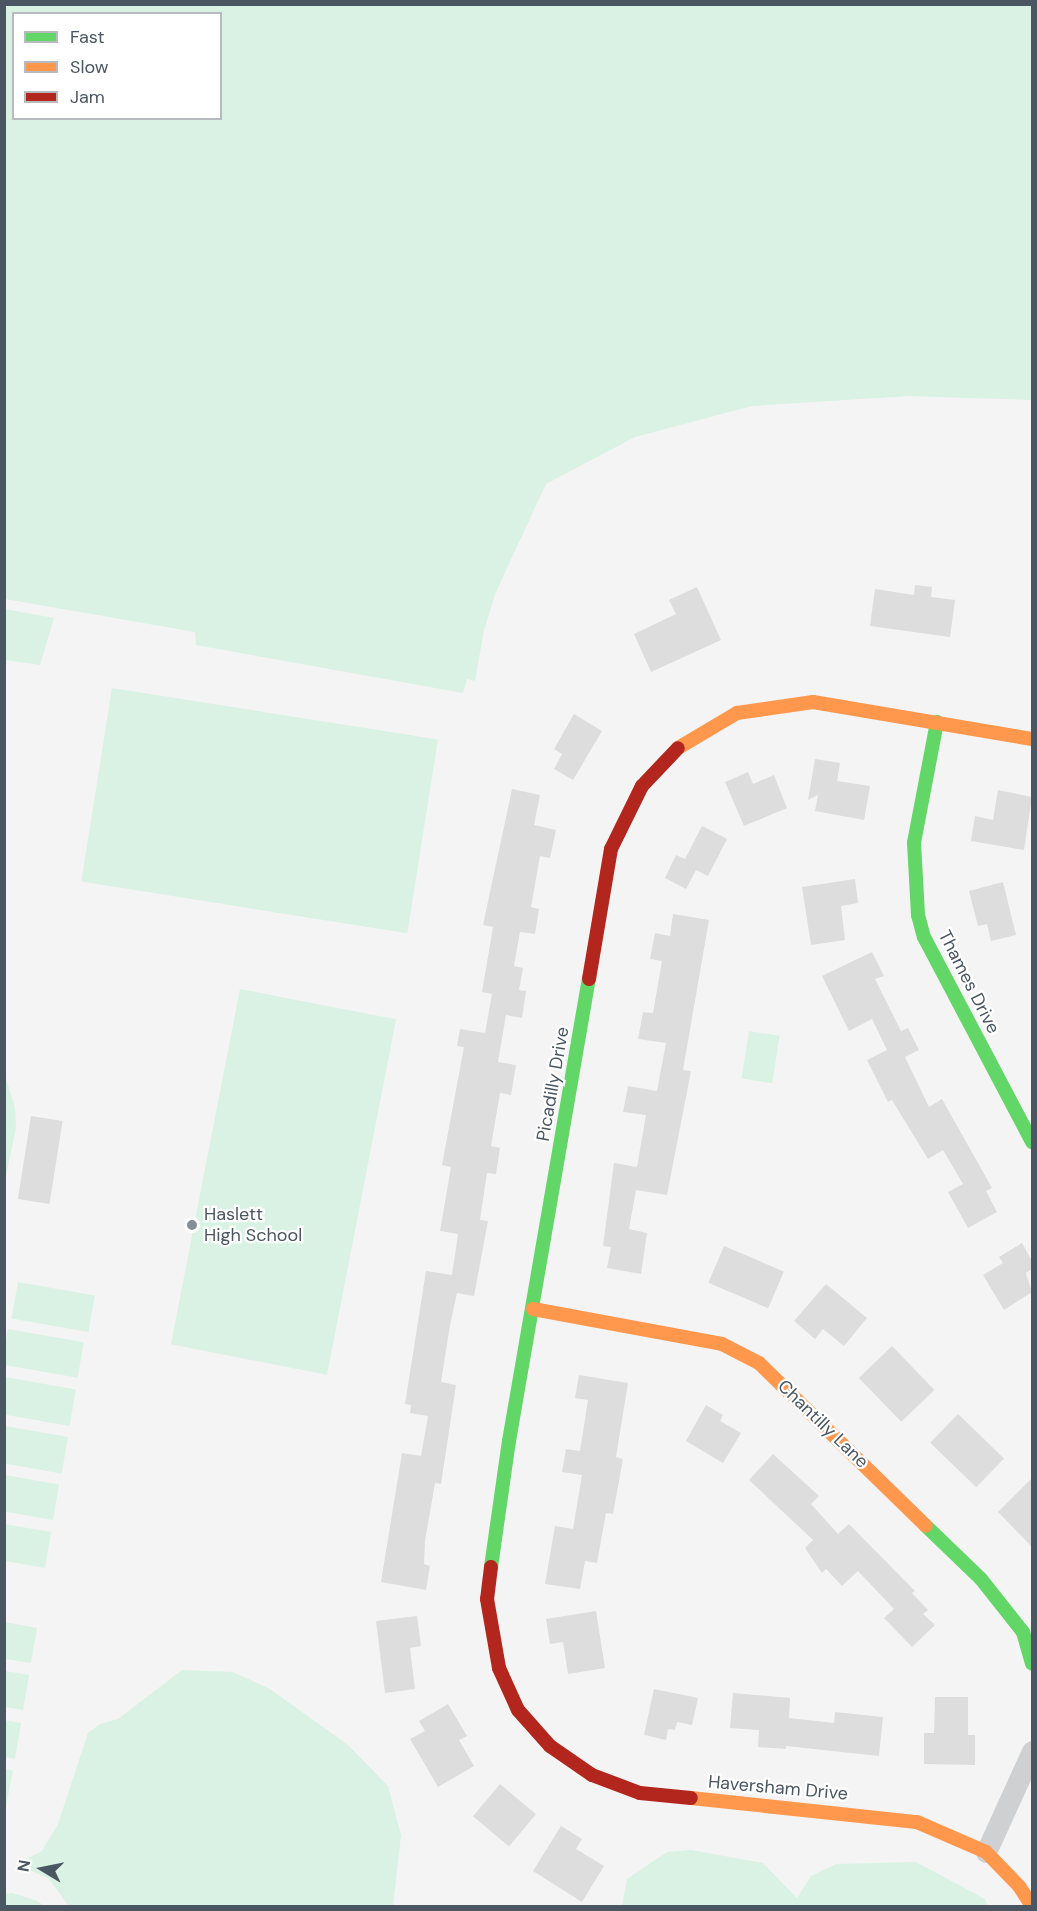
<!DOCTYPE html>
<html>
<head>
<meta charset="utf-8">
<style>
  body { margin:0 }
  #map { position:relative; width:1037px; height:1911px; overflow:hidden; background:#f4f4f4; font-family:"DM Sans",sans-serif }
  div>[style] { position:absolute }
  [style*='--x'] { left:calc(var(--x)*1px); top:calc(var(--y)*1px); width:calc(var(--w)*1px); rotate:calc(var(--a)*1deg) }
  .green>* { inset:0; background:#d9f2e3; transform-origin:0 0 }
  .building>* { inset:0; background:#ddddde; transform-origin:0 0 }
  .street>* { height:21px; margin:-10.5px; padding:0 10.5px; transform-origin:10.5px; border-radius:10.5px; background:#ced0d2 }
  .fast>* { height:14px; margin:-7px; padding:0 7px; transform-origin:7px; border-radius:7px; background:#63d668 }
  .slow>* { height:14px; margin:-7px; padding:0 7px; transform-origin:7px; border-radius:7px; background:#ff974d }
  .jam>* { height:14px; margin:-7px; padding:0 7px; transform-origin:7px; border-radius:7px; background:#b3261e }
  .dots>* { width:16px; height:16px; translate:-50% -50%; box-sizing:border-box; border:3px solid #fff; border-radius:50% }
  span { translate:-50% -50%; white-space:nowrap; text-align:center; line-height:1.15; -webkit-text-stroke:4.5px #fff; paint-order:stroke }
  .street-label { font-size:18px; color:#4a5661 }
  .poi-label { font-size:18px; color:#4a5661 }
  .left { translate:0 -50%; text-align:left }
  .frame { position:absolute; inset:0; border:6px solid #4a5661; pointer-events:none }
  .legend { position:absolute; left:12px; top:12px; width:210px; height:108px; box-sizing:border-box; background:#fff; border:2px solid #b7bbc0; margin:0; padding:8px 10px; list-style:none; font-size:18px; color:#4a5661 }
  .legend li { display:flex; align-items:center; gap:12px; height:30px }
  .legend b { width:30px; border:2px solid #b7bbc0 }
  .north { position:absolute; left:12px; top:1839px; width:60px; height:60px; -webkit-text-stroke:4px #fff; paint-order:stroke; rotate:280deg; font-size:16px; font-weight:700; line-height:24px; text-align:center; color:#4a5661 }
  .north::after { content:''; display:block; margin:auto; width:21px; height:27px; background:#4a5661; clip-path:polygon(50% 0,100% 100%,50% 72%,0 100%) }
</style>
</head>
<body>
<div id="map">
  <div class="green">
    <div style="clip-path:polygon(evenodd,4px 5px,1032px 5px,1032px 400px,909px 396px,752px 406px,635px 437px,546px 484px,496px 592px,484px 630px,475px 681px,467px 679px,463px 693px,196px 645px,195px 632px,5px 599px,4px 5px,14px 14px,220px 14px,220px 118px,14px 118px,14px 14px)"></div>
    <div style="clip-path:polygon(5px 609px,54px 618px,40px 665px,5px 660px)"></div>
    <div style="left:112px;top:688px;width:330px;height:196px;rotate:9deg"></div>
    <div style="left:240px;top:989px;width:159px;height:362px;rotate:11deg"></div>
    <div style="left:749px;top:1031px;width:31px;height:48px;rotate:9deg"></div>
    <div style="clip-path:polygon(5px 1075px,15px 1108px,16px 1128px,5px 1180px)"></div>
    <div style="left:18px;top:1282px;width:78px;height:37px;rotate:10deg"></div>
    <div style="left:8px;top:1329px;width:77px;height:36px;rotate:10deg"></div>
    <div style="left:5px;top:1377px;width:72px;height:37px;rotate:10deg"></div>
    <div style="left:5px;top:1426px;width:64px;height:37px;rotate:10deg"></div>
    <div style="left:5px;top:1475px;width:55px;height:36px;rotate:10deg"></div>
    <div style="clip-path:polygon(4px 1524px,51px 1532px,45px 1568px,5px 1561px)"></div>
    <div style="clip-path:polygon(4px 1622px,37px 1628px,31px 1663px,5px 1659px)"></div>
    <div style="clip-path:polygon(182px 1670px,233px 1672px,270px 1689px,348px 1745px,388px 1786px,401px 1835px,393px 1906px,69px 1906px,48px 1878px,22px 1867px,24px 1860px,42px 1851px,58px 1824px,88px 1733px,100px 1724px,118px 1719px)"></div>
    <div style="clip-path:polygon(5px 1671px,29px 1675px,23px 1710px,5px 1707px)"></div>
    <div style="clip-path:polygon(4px 1720px,21px 1723px,15px 1759px,5px 1757px)"></div>
    <div style="clip-path:polygon(5px 1769px,13px 1771px,6px 1806px,5px 1806px)"></div>
    <div style="clip-path:polygon(691px 1850px,763px 1863px,797px 1898px,811px 1876px,836px 1864px,916px 1862px,985px 1899px,988px 1906px,622px 1906px,627px 1879px,667px 1852px)"></div>
    <div style="clip-path:polygon(12px 1893px,35px 1900px,45px 1906px,5px 1906px,5px 1894px)"></div>
  </div>
  <div class="building">
    <div style="clip-path:polygon(915px 585px,932px 587px,931px 597px,955px 600px,950px 637px,870px 626px,875px 589px,914px 595px)"></div>
    <div style="clip-path:polygon(697px 587px,721px 640px,651px 672px,634px 634px,676px 614px,669px 600px)"></div>
    <div style="clip-path:polygon(574px 714px,602px 731px,573px 780px,554px 769px,562px 754px,554px 749px)"></div>
    <div style="clip-path:polygon(815px 759px,840px 763px,837px 781px,870px 786px,864px 820px,815px 811px,818px 795px,808px 800px)"></div>
    <div style="clip-path:polygon(748px 772px,753px 784px,774px 775px,787px 808px,744px 826px,725px 782px)"></div>
    <div style="clip-path:polygon(512px 789px,540px 795px,534px 825px,556px 830px,550px 858px,540px 856px,531px 907px,539px 909px,535px 934px,520px 932px,514px 966px,523px 968px,519px 990px,526px 991px,522px 1018px,506px 1015px,498px 1062px,516px 1065px,511px 1095px,500px 1093px,491px 1146px,500px 1148px,496px 1174px,487px 1173px,480px 1220px,488px 1221px,474px 1296px,457px 1293px,450px 1325px,441px 1382px,456px 1385px,441px 1484px,435px 1483px,425px 1541px,424px 1564px,430px 1566px,426px 1590px,381px 1582px,402px 1453px,421px 1456px,428px 1416px,410px 1413px,411px 1405px,405px 1404px,426px 1271px,452px 1275px,458px 1234px,440px 1231px,451px 1167px,442px 1165px,464px 1047px,457px 1046px,460px 1029px,485px 1033px,492px 994px,482px 992px,493px 927px,483px 925px)"></div>
    <div style="clip-path:polygon(998px 790px,1032px 797px,1024px 850px,971px 841px,975px 816px,993px 820px)"></div>
    <div style="clip-path:polygon(702px 826px,727px 839px,708px 876px,696px 870px,686px 889px,665px 878px,676px 855px,685px 859px)"></div>
    <div style="clip-path:polygon(855px 879px,858px 903px,841px 906px,845px 940px,811px 945px,802px 887px)"></div>
    <div style="clip-path:polygon(1003px 882px,1016px 935px,991px 941px,987px 924px,978px 926px,969px 891px)"></div>
    <div style="clip-path:polygon(673px 914px,709px 920px,683px 1070px,691px 1071px,667px 1195px,636px 1190px,629px 1229px,647px 1233px,641px 1274px,607px 1268px,611px 1247px,603px 1246px,614px 1163px,637px 1167px,646px 1115px,623px 1112px,628px 1086px,657px 1091px,666px 1043px,638px 1039px,643px 1012px,653px 1013px,662px 961px,650px 959px,655px 933px,670px 936px)"></div>
    <div style="clip-path:polygon(872px 952px,884px 976px,875px 979px,901px 1031px,908px 1028px,919px 1050px,905px 1057px,929px 1107px,942px 1099px,992px 1188px,986px 1191px,997px 1212px,968px 1228px,948px 1192px,963px 1184px,943px 1150px,928px 1159px,892px 1100px,888px 1102px,867px 1060px,887px 1050px,872px 1019px,849px 1031px,822px 976px)"></div>
    <div style="left:31px;top:1116px;width:32px;height:84px;rotate:9deg"></div>
    <div style="clip-path:polygon(1022px 1243px,1032px 1261px,1032px 1269px,1026px 1273px,1032px 1292px,1004px 1310px,983px 1275px,1003px 1263px,999px 1257px)"></div>
    <div style="left:724px;top:1246px;width:65px;height:40px;rotate:23deg"></div>
    <div style="clip-path:polygon(826px 1284px,867px 1318px,844px 1346px,823px 1329px,815px 1339px,794px 1321px)"></div>
    <div style="left:892px;top:1346px;width:61px;height:46px;rotate:46deg"></div>
    <div style="clip-path:polygon(579px 1375px,628px 1383px,616px 1457px,623px 1459px,613px 1514px,606px 1513px,597px 1563px,585px 1561px,580px 1589px,545px 1584px,555px 1526px,573px 1529px,582px 1475px,562px 1472px,566px 1449px,580px 1451px,588px 1400px,575px 1398px)"></div>
    <div style="clip-path:polygon(706px 1405px,723px 1415px,720px 1421px,741px 1433px,723px 1463px,686px 1441px)"></div>
    <div style="left:958px;top:1414px;width:64px;height:40px;rotate:44deg"></div>
    <div style="clip-path:polygon(773px 1454px,819px 1496px,811px 1504px,838px 1534px,849px 1524px,915px 1591px,912px 1593px,928px 1610px,923px 1614px,935px 1625px,912px 1647px,884px 1618px,894px 1609px,858px 1571px,842px 1586px,826px 1569px,822px 1573px,805px 1548px,813px 1540px,749px 1480px)"></div>
    <div style="clip-path:polygon(1032px 1478px,1032px 1547px,998px 1512px)"></div>
    <div style="clip-path:polygon(596px 1611px,605px 1668px,568px 1674px,563px 1642px,550px 1644px,546px 1619px)"></div>
    <div style="clip-path:polygon(417px 1616px,421px 1646px,410px 1648px,415px 1689px,385px 1693px,376px 1621px)"></div>
    <div style="clip-path:polygon(654px 1689px,698px 1698px,692px 1725px,677px 1722px,675px 1730px,668px 1729px,666px 1740px,644px 1735px)"></div>
    <div style="clip-path:polygon(733px 1693px,790px 1698px,789px 1718px,834px 1723px,835px 1712px,883px 1717px,879px 1756px,786px 1746px,786px 1749px,758px 1747px,759px 1730px,730px 1728px)"></div>
    <div style="clip-path:polygon(935px 1697px,968px 1697px,968px 1735px,975px 1735px,975px 1765px,924px 1764px,924px 1733px,934px 1733px)"></div>
    <div style="clip-path:polygon(448px 1704px,467px 1736px,459px 1740px,474px 1766px,438px 1787px,410px 1739px,425px 1731px,419px 1721px)"></div>
    <div style="left:500px;top:1784px;width:47px;height:42px;rotate:40deg"></div>
    <div style="clip-path:polygon(561px 1826px,582px 1839px,576px 1849px,604px 1866px,582px 1902px,533px 1871px)"></div>
  </div>
  <div class="street">
    <div style="--x:986;--y:1852;--w:111;--a:-65.5"></div>
  </div>
  <div class="fast">
    <div style="--x:937;--y:722;--w:123;--a:100.8"></div>
    <div style="--x:914;--y:843;--w:72;--a:86.8"></div>
    <div style="--x:918;--y:915;--w:23;--a:75"></div>
    <div style="--x:924;--y:937;--w:232;--a:62.2"></div>
    <div style="--x:926;--y:1526;--w:76;--a:43.9"></div>
    <div style="--x:981;--y:1579;--w:68;--a:51.6"></div>
    <div style="--x:1023;--y:1632;--w:33;--a:74"></div>
    <div style="--x:491;--y:1567;--w:127;--a:-81.9"></div>
    <div style="--x:509;--y:1441;--w:469;--a:-80.2"></div>
  </div>
  <div class="slow">
    <div style="--x:678;--y:748;--w:69;--a:-30.7"></div>
    <div style="--x:737;--y:713;--w:77;--a:-8.2"></div>
    <div style="--x:813;--y:702;--w:222;--a:9.6"></div>
    <div style="--x:533;--y:1309;--w:192;--a:10.5"></div>
    <div style="--x:722;--y:1344;--w:42;--a:27.2"></div>
    <div style="--x:759;--y:1363;--w:233;--a:44.3"></div>
    <div style="--x:691;--y:1798;--w:227;--a:6.1"></div>
    <div style="--x:917;--y:1822;--w:75;--a:23.5"></div>
    <div style="--x:986;--y:1852;--w:47;--a:45.9"></div>
    <div style="--x:1019;--y:1886;--w:24;--a:57"></div>
  </div>
  <div class="jam">
    <div style="--x:589;--y:979;--w:132;--a:-80.4"></div>
    <div style="--x:611;--y:849;--w:70;--a:-63.8"></div>
    <div style="--x:642;--y:786;--w:52;--a:-46.5"></div>
    <div style="--x:491;--y:1567;--w:32;--a:97"></div>
    <div style="--x:487;--y:1599;--w:70;--a:80.1"></div>
    <div style="--x:499;--y:1668;--w:46;--a:65.7"></div>
    <div style="--x:518;--y:1710;--w:48;--a:48.4"></div>
    <div style="--x:550;--y:1746;--w:51;--a:34.6"></div>
    <div style="--x:592;--y:1775;--w:51;--a:20.6"></div>
    <div style="--x:640;--y:1793;--w:51;--a:5.6"></div>
  </div>
  <div class="dots">
    <div style="left:192px;top:1225px;background:#868d94"></div>
  </div>
  <div class="street-label">
    <span style="left:969px;top:982px;rotate:63deg">Thames Drive</span>
    <span style="left:553px;top:1084px;rotate:-80deg">Picadilly Drive</span>
    <span style="left:823px;top:1424px;rotate:44deg">Chantilly Lane</span>
    <span style="left:778px;top:1788px;rotate:5deg">Haversham Drive</span>
  </div>
  <div class="poi-label">
    <span class="left" style="left:204px;top:1225px">Haslett<br>High School</span>
  </div>
  <div class="frame"></div>
  <ul class="legend">
  <li><b style="height:8px;background:#63d668"></b>Fast</li>
  <li><b style="height:8px;background:#ff974d"></b>Slow</li>
  <li><b style="height:8px;background:#b3261e"></b>Jam</li>
  </ul>
  <div class="north">N</div>
</div>
</body>
</html>
